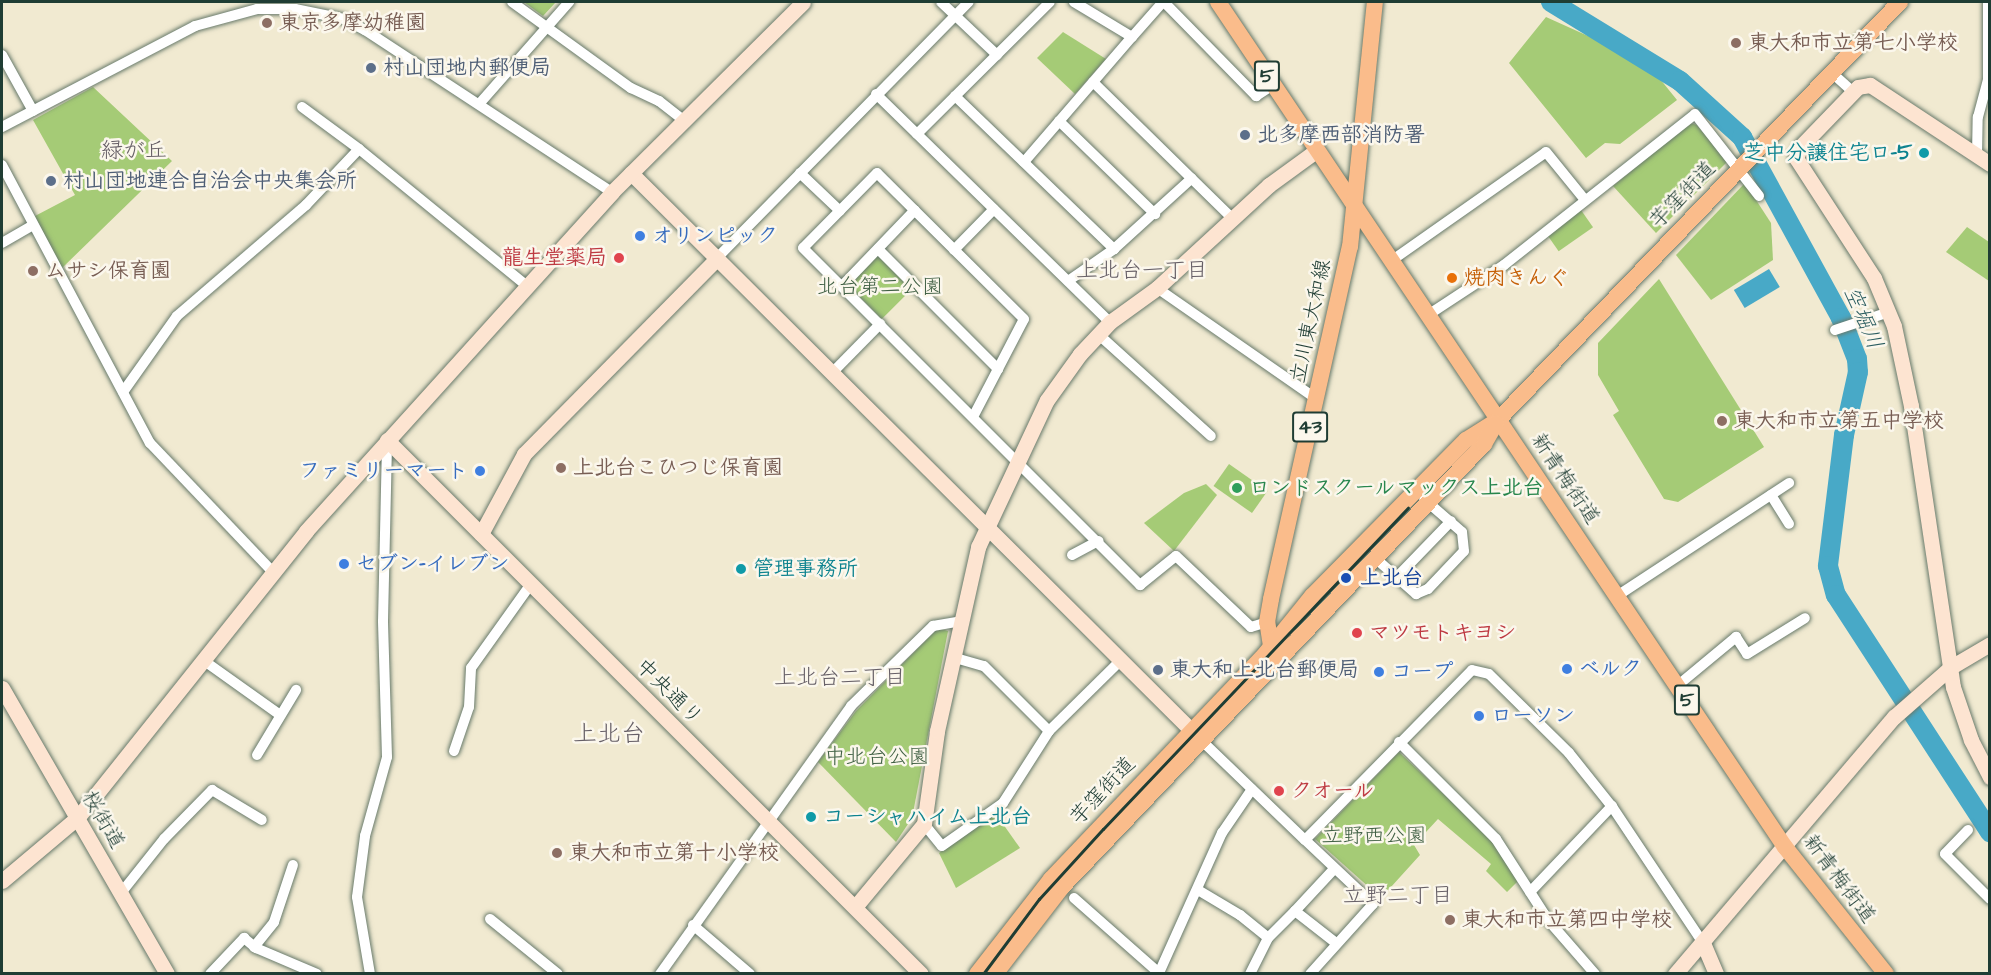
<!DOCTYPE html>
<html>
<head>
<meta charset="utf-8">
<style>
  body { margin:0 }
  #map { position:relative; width:1991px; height:975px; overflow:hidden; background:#f1ead1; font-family:"Architects Daughter","Klee One",sans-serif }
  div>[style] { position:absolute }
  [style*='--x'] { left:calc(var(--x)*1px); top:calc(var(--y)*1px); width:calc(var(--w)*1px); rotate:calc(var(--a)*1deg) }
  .green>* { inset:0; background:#a5cb76; transform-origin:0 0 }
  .water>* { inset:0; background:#48a9c7; transform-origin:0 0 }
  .river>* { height:20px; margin:-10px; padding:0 10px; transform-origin:10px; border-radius:10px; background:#48a9c7 }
  .roads { filter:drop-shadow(0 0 2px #687a6b) drop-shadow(0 0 2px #687a6b) }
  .street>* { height:10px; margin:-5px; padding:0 5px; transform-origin:5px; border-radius:5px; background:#fff }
  .secondary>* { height:15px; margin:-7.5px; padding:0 7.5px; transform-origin:7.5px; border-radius:7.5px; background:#fde4d1 }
  .primary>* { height:16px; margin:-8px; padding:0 8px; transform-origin:8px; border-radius:8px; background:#fabc8b }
  .rail>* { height:3px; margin:-1.5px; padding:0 1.5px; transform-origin:1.5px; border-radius:1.5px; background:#1f3d34 }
  .dots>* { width:16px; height:16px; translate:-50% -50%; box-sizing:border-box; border:3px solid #fbf7ec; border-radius:50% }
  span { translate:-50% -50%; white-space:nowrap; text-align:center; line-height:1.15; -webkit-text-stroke:5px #fbf7ec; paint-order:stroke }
  .shield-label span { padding:2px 4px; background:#fbf7ec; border:2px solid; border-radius:4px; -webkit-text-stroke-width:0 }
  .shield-label { font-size:20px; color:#1f3d34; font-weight:700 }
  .education-label { font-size:21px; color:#785e54; font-weight:700 }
  .left { translate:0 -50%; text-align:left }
  .service-label { font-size:21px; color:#4e5e75; font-weight:700 }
  .culture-label { font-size:21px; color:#0d838f; font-weight:700 }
  .right { translate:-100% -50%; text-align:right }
  .street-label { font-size:21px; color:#1f3d34 }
  .shop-label { font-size:21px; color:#366cbe; font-weight:700 }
  .health-label { font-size:21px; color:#be3a42; font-weight:700 }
  .food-label { font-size:21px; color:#c56008; font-weight:700 }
  .park-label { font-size:21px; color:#406044 }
  .leisure-label { font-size:21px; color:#27864d; font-weight:700 }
  .transit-label { font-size:21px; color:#164399; font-weight:700 }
  .neighbourhood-label { font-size:22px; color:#665f66 }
  .water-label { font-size:22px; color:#2b5d60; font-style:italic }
  .quarter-label { font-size:24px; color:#665f66 }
  .frame { position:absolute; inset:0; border:3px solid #1f3d34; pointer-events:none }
</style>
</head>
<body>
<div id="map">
  <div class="green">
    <div style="clip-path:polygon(524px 2px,556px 2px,543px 16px)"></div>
    <div style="clip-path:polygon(1546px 17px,1597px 40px,1660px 79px,1677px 100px,1620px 144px,1605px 143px,1586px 158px,1509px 63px)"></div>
    <div style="clip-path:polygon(1063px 32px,1106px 59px,1075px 94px,1037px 58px)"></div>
    <div style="clip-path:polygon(93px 87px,172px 161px,61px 269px,35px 216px,75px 195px,33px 120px)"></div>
    <div style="clip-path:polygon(1690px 123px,1697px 125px,1727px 162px,1656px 233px,1613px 186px)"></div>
    <div style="clip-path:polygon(1745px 183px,1771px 223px,1773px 260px,1711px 300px,1676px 255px)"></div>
    <div style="left:1581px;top:210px;width:21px;height:42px;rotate:55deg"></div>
    <div style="clip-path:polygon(1967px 227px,1989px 242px,1989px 281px,1946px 252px)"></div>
    <div style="left:879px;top:254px;width:48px;height:44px;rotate:45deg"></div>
    <div style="clip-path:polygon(1659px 279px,1764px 447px,1678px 502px,1664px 499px,1613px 415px,1619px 411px,1598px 375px,1598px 343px)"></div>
    <div style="left:1229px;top:464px;width:47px;height:27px;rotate:35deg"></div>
    <div style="clip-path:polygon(1206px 484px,1217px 495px,1174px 551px,1144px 523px,1184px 493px)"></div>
    <div style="clip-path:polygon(938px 628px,948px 631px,912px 818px,896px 842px,818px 762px,856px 711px)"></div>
    <div style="clip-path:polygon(1399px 752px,1491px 839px,1518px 881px,1507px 892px,1486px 871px,1491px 864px,1438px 819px,1414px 845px,1420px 855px,1381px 898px,1315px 839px)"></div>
    <div style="clip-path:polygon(996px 814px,1020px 848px,956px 888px,939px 853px)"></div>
  </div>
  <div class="water">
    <div style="left:1769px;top:269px;width:21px;height:41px;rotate:59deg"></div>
  </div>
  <div class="river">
    <div style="--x:1551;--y:2;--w:151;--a:31.5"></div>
    <div style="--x:1680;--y:81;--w:84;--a:42.1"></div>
    <div style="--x:1742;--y:137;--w:206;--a:61.3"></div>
    <div style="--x:1841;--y:318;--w:44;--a:68.7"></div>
    <div style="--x:1857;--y:359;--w:13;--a:86"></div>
    <div style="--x:1858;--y:372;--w:65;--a:102.5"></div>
    <div style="--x:1844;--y:435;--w:132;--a:97"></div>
    <div style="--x:1828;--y:566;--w:30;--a:75"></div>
    <div style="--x:1836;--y:595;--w:283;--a:57"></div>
  </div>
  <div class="roads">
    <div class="street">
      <div style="--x:512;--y:2;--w:147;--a:35.9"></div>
      <div style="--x:631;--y:88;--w:31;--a:25"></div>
      <div style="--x:659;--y:101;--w:31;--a:38"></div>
      <div style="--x:941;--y:2;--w:77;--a:43.4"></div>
      <div style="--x:1164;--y:2;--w:132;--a:45.6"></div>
      <div style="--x:1256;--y:96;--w:20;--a:-33"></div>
      <div style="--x:1132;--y:37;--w:47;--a:-48.5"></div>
      <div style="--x:2;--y:55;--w:64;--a:61"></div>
      <div style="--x:1832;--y:73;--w:28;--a:42"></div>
      <div style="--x:1093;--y:82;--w:193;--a:44.4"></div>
      <div style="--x:876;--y:94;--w:327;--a:44.3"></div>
      <div style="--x:955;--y:96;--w:221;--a:43.9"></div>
      <div style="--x:480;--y:103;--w:135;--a:-48.6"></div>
      <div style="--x:302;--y:107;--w:71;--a:36.4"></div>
      <div style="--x:1059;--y:121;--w:134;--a:44.1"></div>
      <div style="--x:2;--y:127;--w:218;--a:-27.6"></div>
      <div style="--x:195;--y:26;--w:64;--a:-15.3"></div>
      <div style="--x:257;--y:9;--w:38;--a:0"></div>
      <div style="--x:295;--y:9;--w:50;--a:11.5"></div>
      <div style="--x:344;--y:19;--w:24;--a:28"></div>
      <div style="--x:365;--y:30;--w:295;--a:33.3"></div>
      <div style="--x:917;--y:134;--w:187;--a:-44.8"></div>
      <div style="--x:1977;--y:156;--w:39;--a:-89"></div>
      <div style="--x:1978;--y:117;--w:38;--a:-75"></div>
      <div style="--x:1988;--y:80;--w:78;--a:-90"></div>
      <div style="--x:1024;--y:162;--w:165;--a:-49.2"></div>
      <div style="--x:1132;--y:37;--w:68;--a:-148.9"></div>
      <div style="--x:2;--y:165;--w:315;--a:62"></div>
      <div style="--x:150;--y:443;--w:178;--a:46.4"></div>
      <div style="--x:800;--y:173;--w:55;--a:43.5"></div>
      <div style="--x:2;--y:243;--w:36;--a:-30"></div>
      <div style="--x:878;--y:249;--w:170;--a:45"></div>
      <div style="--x:954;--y:250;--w:57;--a:-45.7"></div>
      <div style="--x:717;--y:258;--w:359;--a:-45.5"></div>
      <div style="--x:1391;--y:261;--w:189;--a:-35.1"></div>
      <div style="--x:1546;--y:152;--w:62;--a:50.9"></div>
      <div style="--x:1068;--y:281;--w:56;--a:-34.8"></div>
      <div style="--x:1114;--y:249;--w:105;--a:-42.3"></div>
      <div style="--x:842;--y:286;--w:105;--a:-46.2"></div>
      <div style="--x:1157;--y:288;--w:195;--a:34.8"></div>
      <div style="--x:1428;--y:315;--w:91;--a:-33.3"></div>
      <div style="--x:1504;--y:265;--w:243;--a:-38.3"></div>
      <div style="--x:1695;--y:114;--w:104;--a:52"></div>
      <div style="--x:1835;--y:330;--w:57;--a:-18.4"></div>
      <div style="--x:1098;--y:334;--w:152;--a:42.1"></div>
      <div style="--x:832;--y:373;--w:69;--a:-45.6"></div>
      <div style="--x:123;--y:392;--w:93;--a:-54.6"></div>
      <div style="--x:177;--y:316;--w:170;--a:-40.7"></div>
      <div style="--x:306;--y:205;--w:77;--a:-46.6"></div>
      <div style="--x:359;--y:149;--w:217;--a:39.2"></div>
      <div style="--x:973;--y:417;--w:110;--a:-62.5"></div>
      <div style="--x:1024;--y:319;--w:207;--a:-135.2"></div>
      <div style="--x:877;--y:173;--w:105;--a:134.6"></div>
      <div style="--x:803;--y:248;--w:477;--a:45"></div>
      <div style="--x:1140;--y:585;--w:46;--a:-38.9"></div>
      <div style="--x:1176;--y:556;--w:103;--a:43.4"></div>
      <div style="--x:1251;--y:627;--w:17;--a:-17"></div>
      <div style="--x:1771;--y:495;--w:34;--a:58"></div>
      <div style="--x:1072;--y:555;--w:30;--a:-28"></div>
      <div style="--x:1375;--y:558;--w:55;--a:41.3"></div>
      <div style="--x:1416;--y:594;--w:13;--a:-23"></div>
      <div style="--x:1428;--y:589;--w:52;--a:-46.5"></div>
      <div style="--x:1464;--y:551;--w:19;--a:-96"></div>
      <div style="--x:1462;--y:532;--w:50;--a:-139"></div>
      <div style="--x:1396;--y:578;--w:79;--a:-46"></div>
      <div style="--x:1617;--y:596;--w:206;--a:-33.3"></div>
      <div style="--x:952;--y:657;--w:33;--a:16"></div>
      <div style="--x:984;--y:666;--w:92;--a:45"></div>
      <div style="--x:203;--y:660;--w:95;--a:35.5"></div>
      <div style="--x:1677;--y:686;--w:77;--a:-39.7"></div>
      <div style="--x:1736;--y:637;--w:20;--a:57"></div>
      <div style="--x:1747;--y:654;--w:68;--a:-31.8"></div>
      <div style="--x:1201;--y:740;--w:144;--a:43.9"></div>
      <div style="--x:1399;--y:742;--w:137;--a:45"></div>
      <div style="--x:1496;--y:839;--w:96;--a:57.3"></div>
      <div style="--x:1548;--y:920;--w:72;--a:49"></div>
      <div style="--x:454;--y:751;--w:46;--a:-71.2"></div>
      <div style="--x:469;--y:707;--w:39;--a:-87"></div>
      <div style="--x:471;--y:668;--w:103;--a:-54.5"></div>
      <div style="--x:257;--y:755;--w:76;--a:-59"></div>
      <div style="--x:924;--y:824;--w:28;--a:51"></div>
      <div style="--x:942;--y:846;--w:75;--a:-35.2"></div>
      <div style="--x:1003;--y:803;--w:85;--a:-57.4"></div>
      <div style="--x:1049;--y:731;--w:101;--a:-44.6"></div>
      <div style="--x:1968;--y:830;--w:33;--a:134"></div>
      <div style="--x:1945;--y:854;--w:64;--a:45"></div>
      <div style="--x:1198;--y:890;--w:49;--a:30.8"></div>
      <div style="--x:1240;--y:915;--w:36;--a:39"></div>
      <div style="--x:1268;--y:938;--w:40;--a:116.6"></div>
      <div style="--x:1530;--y:892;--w:119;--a:-46.4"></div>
      <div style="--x:121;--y:893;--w:69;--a:-51.5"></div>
      <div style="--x:164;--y:839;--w:69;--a:-45.6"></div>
      <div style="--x:212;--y:790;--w:58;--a:31"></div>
      <div style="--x:1074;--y:898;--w:113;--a:41.4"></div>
      <div style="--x:1159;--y:973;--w:154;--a:-65.8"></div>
      <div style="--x:1222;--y:833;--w:53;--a:-55.7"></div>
      <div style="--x:1295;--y:911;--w:57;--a:-47.1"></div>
      <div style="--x:490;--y:919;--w:87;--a:39"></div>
      <div style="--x:693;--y:925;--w:75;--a:40.7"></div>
      <div style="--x:1268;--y:938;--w:38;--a:-45"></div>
      <div style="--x:1295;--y:911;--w:52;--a:38"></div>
      <div style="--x:254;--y:947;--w:32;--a:-51"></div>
      <div style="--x:274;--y:922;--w:60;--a:-71.6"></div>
      <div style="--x:210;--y:974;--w:50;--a:-46.6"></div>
      <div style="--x:244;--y:938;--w:16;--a:40"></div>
      <div style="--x:256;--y:948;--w:66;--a:23.1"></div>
      <div style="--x:370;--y:974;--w:78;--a:-99.6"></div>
      <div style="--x:357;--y:897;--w:62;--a:-82.5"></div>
      <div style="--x:365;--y:836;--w:82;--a:-74.4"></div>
      <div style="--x:387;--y:757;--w:136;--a:-91.7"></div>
      <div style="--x:383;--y:621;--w:181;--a:-88.7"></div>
      <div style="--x:660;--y:974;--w:329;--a:-54.5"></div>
      <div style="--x:851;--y:706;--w:115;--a:-44.3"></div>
      <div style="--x:933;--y:626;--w:27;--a:-10"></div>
      <div style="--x:1310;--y:974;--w:94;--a:-48"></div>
      <div style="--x:1373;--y:904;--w:93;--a:-136.7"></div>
      <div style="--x:1305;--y:840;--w:238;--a:-45.5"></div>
      <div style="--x:1472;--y:670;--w:17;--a:13"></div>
      <div style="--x:1489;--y:674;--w:112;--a:44.6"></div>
      <div style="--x:1569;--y:753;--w:70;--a:51.3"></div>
      <div style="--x:1613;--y:808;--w:162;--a:56.3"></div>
    </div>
    <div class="secondary">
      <div style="--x:1990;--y:164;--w:144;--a:-146.6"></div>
      <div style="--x:1870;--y:85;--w:12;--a:171"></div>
      <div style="--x:1858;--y:87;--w:82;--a:134"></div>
      <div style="--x:1801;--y:146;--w:13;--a:113"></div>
      <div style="--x:1796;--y:158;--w:143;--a:57"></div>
      <div style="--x:1874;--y:278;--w:52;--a:67.4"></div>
      <div style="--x:1894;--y:326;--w:82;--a:78"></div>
      <div style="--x:1911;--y:406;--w:284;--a:81.5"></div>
      <div style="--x:1953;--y:687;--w:56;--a:71.2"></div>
      <div style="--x:1971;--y:740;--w:42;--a:62.8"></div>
      <div style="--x:631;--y:173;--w:804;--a:44.85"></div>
      <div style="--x:387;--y:440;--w:755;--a:45"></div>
      <div style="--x:481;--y:534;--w:91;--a:-61.7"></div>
      <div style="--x:524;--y:454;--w:275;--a:-45.4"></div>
      <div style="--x:2;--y:688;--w:330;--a:60"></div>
      <div style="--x:2;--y:881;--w:99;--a:-40.1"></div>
      <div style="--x:78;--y:817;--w:366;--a:-51.4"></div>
      <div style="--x:306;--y:531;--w:457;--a:-47.9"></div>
      <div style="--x:612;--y:192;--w:269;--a:-44.8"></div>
      <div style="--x:855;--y:907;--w:108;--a:-50.3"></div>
      <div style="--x:924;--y:824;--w:94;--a:-82"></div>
      <div style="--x:937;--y:731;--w:189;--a:-77.4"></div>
      <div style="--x:978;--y:547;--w:162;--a:-64.9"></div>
      <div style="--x:1047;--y:400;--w:57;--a:-54.3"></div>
      <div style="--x:1080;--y:354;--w:44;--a:-46.8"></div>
      <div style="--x:1110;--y:322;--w:58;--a:-35.9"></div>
      <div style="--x:1157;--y:288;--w:152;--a:-42.6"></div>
      <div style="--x:1269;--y:185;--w:59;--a:-36.1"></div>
      <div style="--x:1703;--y:943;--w:34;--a:67"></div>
      <div style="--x:1675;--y:974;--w:338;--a:-49.6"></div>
      <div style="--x:1894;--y:717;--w:76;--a:-41.3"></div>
      <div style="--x:1951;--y:667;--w:45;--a:-30.5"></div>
    </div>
    <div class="primary">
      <div style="--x:1218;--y:2;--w:1018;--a:56.14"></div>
      <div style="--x:1785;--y:847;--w:162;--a:51.5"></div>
      <div style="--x:1271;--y:646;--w:24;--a:-99"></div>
      <div style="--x:1267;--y:622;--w:23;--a:-80"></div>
      <div style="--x:1271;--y:599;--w:361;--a:-77.4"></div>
      <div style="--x:1350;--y:247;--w:246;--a:-84.2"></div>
      <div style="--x:977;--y:974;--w:120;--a:-52.1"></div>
      <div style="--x:1051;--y:879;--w:312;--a:-46.4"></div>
      <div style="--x:1266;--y:653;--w:73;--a:-51.1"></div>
      <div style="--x:1312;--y:596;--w:219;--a:-45.4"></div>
      <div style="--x:1466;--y:440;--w:38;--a:-32"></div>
      <div style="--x:1498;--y:420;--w:580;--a:-46.12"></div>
      <div style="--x:995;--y:974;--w:110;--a:-52.4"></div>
      <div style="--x:1062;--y:887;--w:612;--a:-46.39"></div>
      <div style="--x:1484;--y:444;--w:24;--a:-60"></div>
    </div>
  </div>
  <div class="rail">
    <div style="--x:983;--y:974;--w:94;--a:-53.3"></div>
    <div style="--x:1039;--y:899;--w:95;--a:-47.6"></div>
    <div style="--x:1103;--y:829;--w:443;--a:-46.5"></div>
  </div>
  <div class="dots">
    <div style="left:267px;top:23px;background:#8d6e63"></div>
    <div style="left:1736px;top:43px;background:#8d6e63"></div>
    <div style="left:371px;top:68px;background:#5c6f8a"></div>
    <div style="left:1245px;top:135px;background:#5c6f8a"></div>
    <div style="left:1924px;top:153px;background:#0f9aa8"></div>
    <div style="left:51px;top:181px;background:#5c6f8a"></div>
    <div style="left:640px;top:236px;background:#3f7fe0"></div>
    <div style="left:619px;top:258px;background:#e0444e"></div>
    <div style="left:33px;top:271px;background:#8d6e63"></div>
    <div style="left:1452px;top:278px;background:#e8710a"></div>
    <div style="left:1722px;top:421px;background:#8d6e63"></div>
    <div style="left:561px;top:468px;background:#8d6e63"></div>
    <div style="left:480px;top:471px;background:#3f7fe0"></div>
    <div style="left:1237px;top:488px;background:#2e9e5b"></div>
    <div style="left:344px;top:564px;background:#3f7fe0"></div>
    <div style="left:741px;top:569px;background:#0f9aa8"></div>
    <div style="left:1346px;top:578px;background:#1a4fb4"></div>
    <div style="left:1357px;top:633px;background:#e0444e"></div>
    <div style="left:1567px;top:669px;background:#3f7fe0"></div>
    <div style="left:1158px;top:670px;background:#5c6f8a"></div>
    <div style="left:1379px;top:672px;background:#3f7fe0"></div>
    <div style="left:1479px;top:716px;background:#3f7fe0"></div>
    <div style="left:1279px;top:791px;background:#e0444e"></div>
    <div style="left:811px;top:817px;background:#0f9aa8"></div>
    <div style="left:557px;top:853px;background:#8d6e63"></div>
    <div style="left:1450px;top:920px;background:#8d6e63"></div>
  </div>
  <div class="shield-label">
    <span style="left:1267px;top:76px">5</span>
    <span style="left:1310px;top:427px">43</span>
    <span style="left:1687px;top:700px">5</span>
  </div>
  <div class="education-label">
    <span class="left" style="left:279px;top:23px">東京多摩幼稚園</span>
    <span class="left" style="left:1748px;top:43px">東大和市立第七小学校</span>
    <span class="left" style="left:45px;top:271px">ムサシ保育園</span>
    <span class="left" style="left:1734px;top:421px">東大和市立第五中学校</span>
    <span class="left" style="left:573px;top:468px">上北台こひつじ保育園</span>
    <span class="left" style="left:569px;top:853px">東大和市立第十小学校</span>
    <span class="left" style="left:1462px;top:920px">東大和市立第四中学校</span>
  </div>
  <div class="service-label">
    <span class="left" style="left:383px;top:68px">村山団地内郵便局</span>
    <span class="left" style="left:1257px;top:135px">北多摩西部消防署</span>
    <span class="left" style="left:63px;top:181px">村山団地連合自治会中央集会所</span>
    <span class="left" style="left:1170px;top:670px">東大和上北台郵便局</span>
  </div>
  <div class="culture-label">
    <span class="right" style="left:1912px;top:153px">芝中分譲住宅ロ-5</span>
    <span class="left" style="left:753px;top:569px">管理事務所</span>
    <span class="left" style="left:823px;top:817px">コーシャハイム上北台</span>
  </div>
  <div class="street-label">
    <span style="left:1683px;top:195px;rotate:-46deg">芋窪街道</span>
    <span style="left:1311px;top:321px;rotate:-78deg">立川東大和線</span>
    <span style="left:1565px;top:479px;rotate:56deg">新青梅街道</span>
    <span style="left:669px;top:692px;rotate:45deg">中央通り</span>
    <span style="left:1103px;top:791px;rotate:-47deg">芋窪街道</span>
    <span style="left:103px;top:820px;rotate:60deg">桜街道</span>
    <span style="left:1839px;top:879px;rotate:53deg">新青梅街道</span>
  </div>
  <div class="shop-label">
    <span class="left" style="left:652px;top:236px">オリンピック</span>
    <span class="right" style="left:468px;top:471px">ファミリーマート</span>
    <span class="left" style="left:356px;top:564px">セブン-イレブン</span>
    <span class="left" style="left:1579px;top:669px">ベルク</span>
    <span class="left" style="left:1391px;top:672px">コープ</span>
    <span class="left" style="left:1491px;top:716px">ローソン</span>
  </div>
  <div class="health-label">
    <span class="right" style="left:607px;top:258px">龍生堂薬局</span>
    <span class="left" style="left:1369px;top:633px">マツモトキヨシ</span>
    <span class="left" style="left:1291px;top:791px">クオール</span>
  </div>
  <div class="food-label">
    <span class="left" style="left:1464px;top:278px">焼肉きんぐ</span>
  </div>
  <div class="park-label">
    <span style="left:880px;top:287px">北台第二公園</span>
    <span style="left:877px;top:757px">中北台公園</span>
    <span style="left:1374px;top:836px">立野西公園</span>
  </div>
  <div class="leisure-label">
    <span class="left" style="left:1249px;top:488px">ロンドスクールマックス上北台</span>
  </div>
  <div class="transit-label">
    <span class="left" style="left:1360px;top:578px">上北台</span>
  </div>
  <div class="neighbourhood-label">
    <span style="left:134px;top:151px">緑が丘</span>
    <span style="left:1142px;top:271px">上北台一丁目</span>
    <span style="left:840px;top:678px">上北台二丁目</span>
    <span style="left:1398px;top:896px">立野二丁目</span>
  </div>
  <div class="water-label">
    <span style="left:1863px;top:318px;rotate:67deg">空堀川</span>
  </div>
  <div class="quarter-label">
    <span style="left:609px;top:735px">上北台</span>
  </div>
  <div class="frame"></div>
</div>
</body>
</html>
